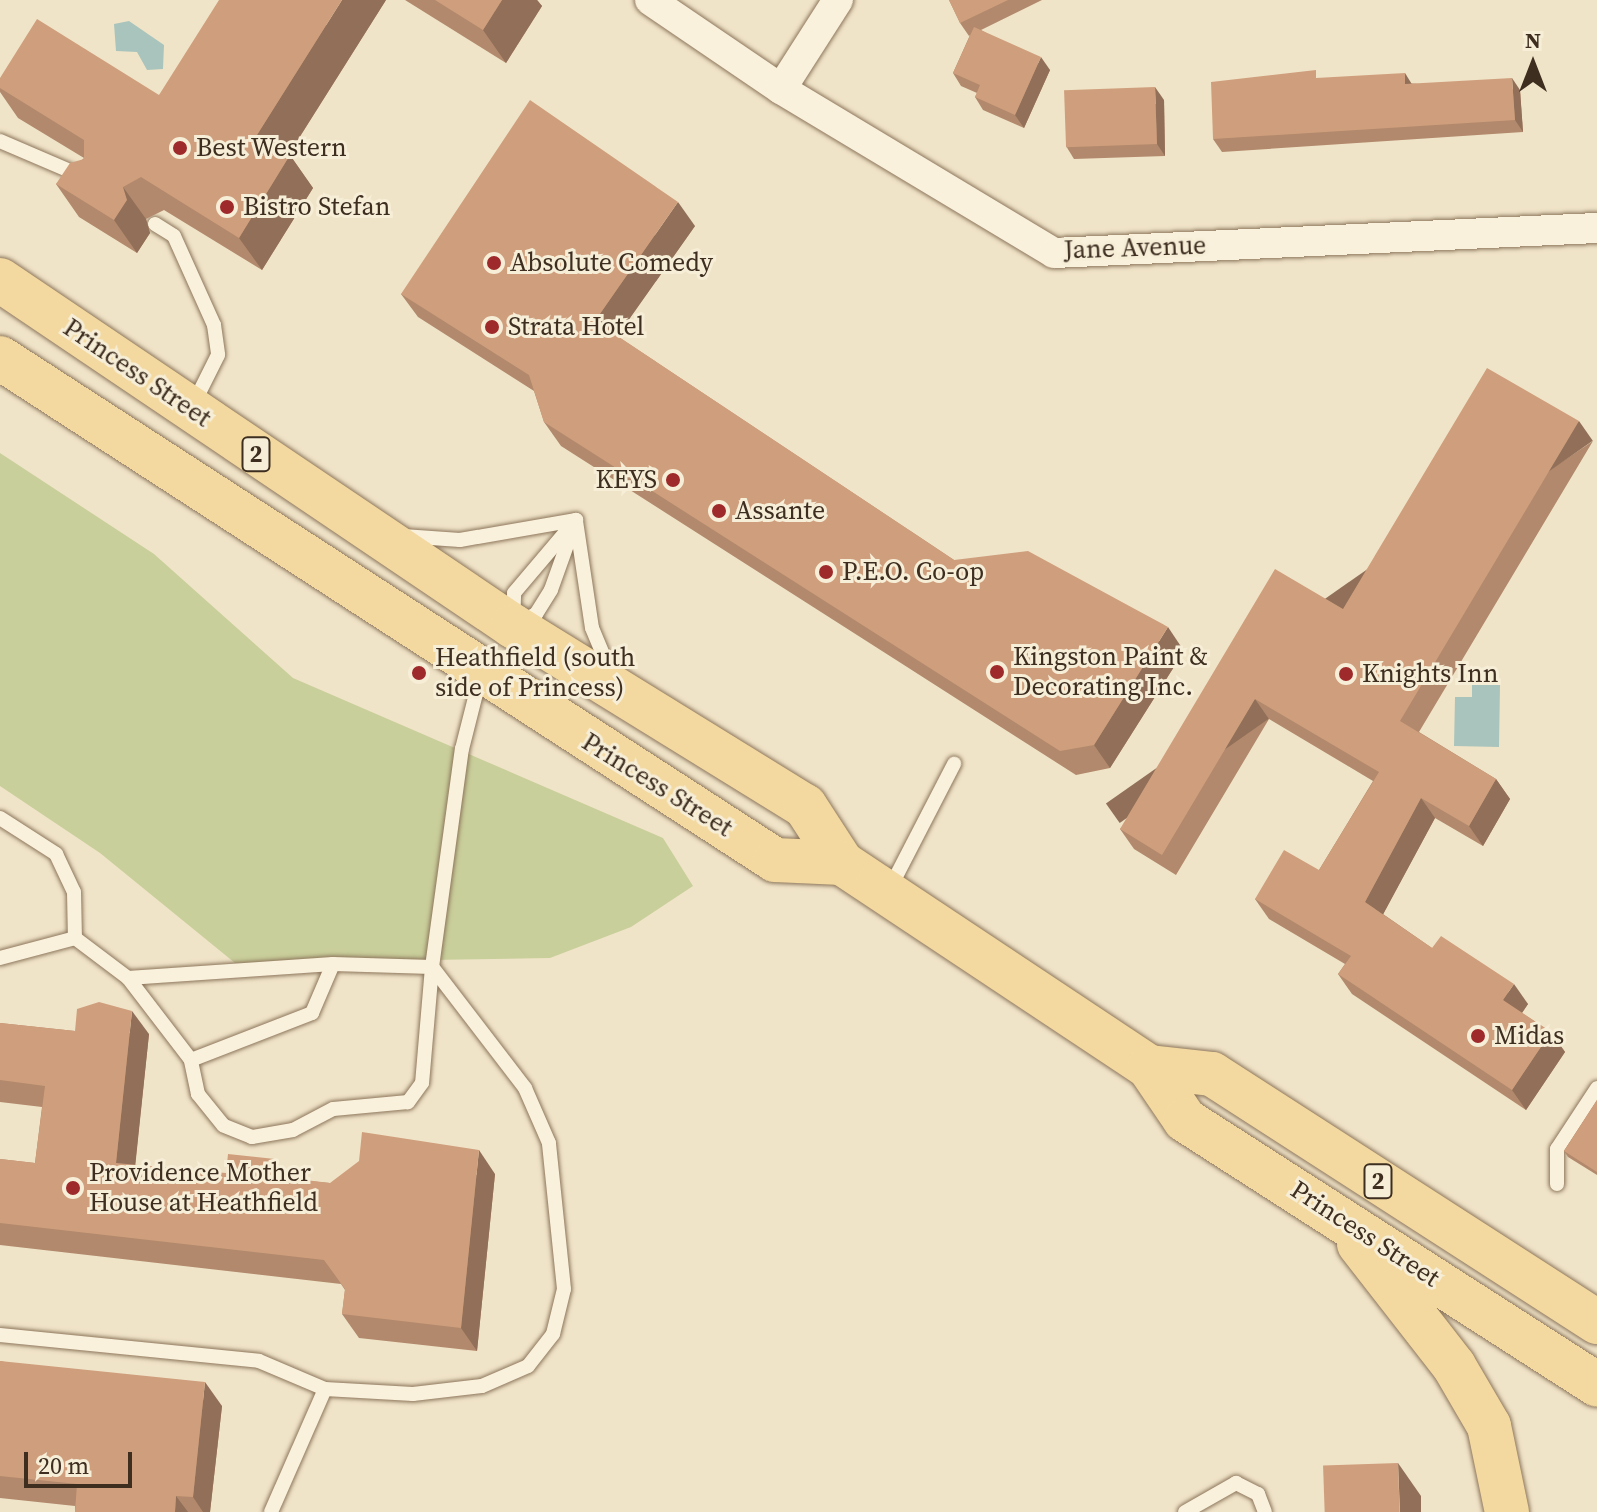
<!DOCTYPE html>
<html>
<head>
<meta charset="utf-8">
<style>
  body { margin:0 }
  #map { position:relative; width:1597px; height:1512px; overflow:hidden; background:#f0e4c8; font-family:"Source Serif 4",serif }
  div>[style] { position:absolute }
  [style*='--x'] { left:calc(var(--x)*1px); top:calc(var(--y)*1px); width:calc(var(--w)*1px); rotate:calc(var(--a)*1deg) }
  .green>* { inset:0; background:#c9cf9b }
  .water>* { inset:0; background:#a9c4bc }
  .roads { filter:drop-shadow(0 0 2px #8d765c) drop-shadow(0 0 2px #8d765c) }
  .lane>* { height:14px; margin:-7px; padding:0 7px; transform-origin:7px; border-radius:7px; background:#faf1dc }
  .street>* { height:30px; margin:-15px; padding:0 15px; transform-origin:15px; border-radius:15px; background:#faf1dc }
  .primary>* { height:44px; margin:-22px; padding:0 22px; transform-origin:22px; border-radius:22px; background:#f3d9a0 }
  .wall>* { inset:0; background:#b2896c }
  .shaded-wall>* { inset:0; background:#916f58; transform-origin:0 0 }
  .building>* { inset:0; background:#cf9f7d; transform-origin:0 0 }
  .dots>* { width:22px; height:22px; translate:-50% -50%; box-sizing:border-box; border:4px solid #f7eed8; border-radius:50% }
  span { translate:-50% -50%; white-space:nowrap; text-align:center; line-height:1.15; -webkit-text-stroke:6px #f7eed8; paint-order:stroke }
  .shield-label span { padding:2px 6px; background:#f7eed8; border:2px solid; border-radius:6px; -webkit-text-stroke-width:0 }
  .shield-label { font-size:24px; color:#3d2e20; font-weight:700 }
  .poi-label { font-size:26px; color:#3d2e20 }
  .left { translate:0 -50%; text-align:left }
  .right { translate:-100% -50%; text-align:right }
  .street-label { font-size:26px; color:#3d2e20 }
  .north { position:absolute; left:1493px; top:24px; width:80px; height:80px; -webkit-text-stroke:6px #f7eed8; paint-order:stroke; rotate:0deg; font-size:22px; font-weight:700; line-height:32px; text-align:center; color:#3d2e20 }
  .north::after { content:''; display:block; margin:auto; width:28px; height:36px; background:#3d2e20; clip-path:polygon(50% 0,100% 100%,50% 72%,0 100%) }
  .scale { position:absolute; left:24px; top:1452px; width:108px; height:36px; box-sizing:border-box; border:4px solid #3d2e20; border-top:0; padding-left:10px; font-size:24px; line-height:28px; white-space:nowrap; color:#3d2e20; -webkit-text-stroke:6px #f7eed8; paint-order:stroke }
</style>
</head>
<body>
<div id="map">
  <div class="green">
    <div style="clip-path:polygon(0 453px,154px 554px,293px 678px,663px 838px,693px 886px,631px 927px,550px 958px,235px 963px,100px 853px,0 786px)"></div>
  </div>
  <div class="water">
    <div style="clip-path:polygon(129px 21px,164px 45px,163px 69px,147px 70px,137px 52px,116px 51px,114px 24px)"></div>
    <div style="clip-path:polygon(1472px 684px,1500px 685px,1499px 747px,1454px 746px,1455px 697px,1472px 697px)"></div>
  </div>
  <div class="roads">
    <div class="lane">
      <div style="--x:0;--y:141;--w:91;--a:23.2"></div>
      <div style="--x:155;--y:224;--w:22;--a:32"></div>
      <div style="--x:174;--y:236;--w:98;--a:65.8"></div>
      <div style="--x:214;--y:325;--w:30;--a:82"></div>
      <div style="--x:218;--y:355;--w:54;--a:116.6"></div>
      <div style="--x:576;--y:520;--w:74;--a:109.7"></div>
      <div style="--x:551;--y:590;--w:28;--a:122"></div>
      <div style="--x:536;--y:614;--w:26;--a:152"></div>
      <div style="--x:513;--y:626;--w:33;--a:-88"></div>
      <div style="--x:514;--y:593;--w:96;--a:-49.7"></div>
      <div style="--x:576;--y:521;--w:108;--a:81.5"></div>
      <div style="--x:592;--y:628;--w:47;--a:67.3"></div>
      <div style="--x:403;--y:536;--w:57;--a:4"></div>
      <div style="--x:460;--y:540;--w:118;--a:-9.8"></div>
      <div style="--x:0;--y:818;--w:67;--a:32.7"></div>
      <div style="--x:56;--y:854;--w:42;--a:64.7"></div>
      <div style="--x:74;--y:892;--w:46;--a:88.8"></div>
      <div style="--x:890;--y:888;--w:140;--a:-62.7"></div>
      <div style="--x:75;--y:938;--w:66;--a:37"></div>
      <div style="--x:128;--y:978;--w:205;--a:-3.9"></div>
      <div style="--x:333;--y:964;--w:99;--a:1.7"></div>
      <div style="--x:432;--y:967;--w:116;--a:94.9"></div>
      <div style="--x:422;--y:1083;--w:24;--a:126"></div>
      <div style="--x:408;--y:1102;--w:75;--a:174.7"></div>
      <div style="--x:333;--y:1109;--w:45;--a:152.3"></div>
      <div style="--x:293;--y:1130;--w:42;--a:170.3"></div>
      <div style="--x:252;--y:1137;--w:31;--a:-158"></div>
      <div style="--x:223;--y:1125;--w:40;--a:-129"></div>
      <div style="--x:198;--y:1094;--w:35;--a:-102"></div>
      <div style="--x:191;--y:1060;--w:103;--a:-127.5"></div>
      <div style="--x:0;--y:958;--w:78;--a:-14.9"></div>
      <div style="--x:191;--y:1060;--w:130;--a:-21.2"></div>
      <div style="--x:312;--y:1013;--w:53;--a:-66.8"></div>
      <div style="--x:1557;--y:1184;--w:35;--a:-90"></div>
      <div style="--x:1557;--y:1149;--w:73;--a:-56.7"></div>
      <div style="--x:0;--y:1335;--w:260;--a:5.7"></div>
      <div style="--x:259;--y:1361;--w:72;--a:23"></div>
      <div style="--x:271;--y:1512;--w:134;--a:-66.3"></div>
      <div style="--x:325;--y:1389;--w:88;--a:3.3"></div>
      <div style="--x:413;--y:1394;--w:69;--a:-6.6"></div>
      <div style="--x:482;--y:1386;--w:50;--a:-23.5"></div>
      <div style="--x:528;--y:1366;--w:41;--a:-52"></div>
      <div style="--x:553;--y:1334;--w:46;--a:-76.3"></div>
      <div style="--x:564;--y:1289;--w:147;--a:-95.9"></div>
      <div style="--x:549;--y:1143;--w:60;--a:-113.6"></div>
      <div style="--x:525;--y:1088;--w:153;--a:-127.5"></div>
      <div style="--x:432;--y:967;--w:220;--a:-82.2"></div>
      <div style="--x:462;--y:749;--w:77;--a:-75.8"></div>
      <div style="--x:1185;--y:1512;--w:59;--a:-29.6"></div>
      <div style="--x:1236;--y:1483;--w:25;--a:27"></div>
      <div style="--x:1258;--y:1494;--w:19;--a:69"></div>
    </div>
    <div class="street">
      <div style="--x:650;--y:0;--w:158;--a:34.2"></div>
      <div style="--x:781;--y:89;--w:318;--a:31"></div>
      <div style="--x:1054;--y:253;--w:544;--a:-2.64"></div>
      <div style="--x:781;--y:89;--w:106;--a:-57.4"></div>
    </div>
    <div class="primary">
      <div style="--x:0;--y:280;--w:619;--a:34"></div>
      <div style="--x:513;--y:626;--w:343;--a:31.7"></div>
      <div style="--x:805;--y:806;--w:68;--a:57"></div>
      <div style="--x:842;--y:863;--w:369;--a:33.6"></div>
      <div style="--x:1149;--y:1067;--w:64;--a:55.8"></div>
      <div style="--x:1185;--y:1120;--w:490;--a:32.7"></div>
      <div style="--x:0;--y:358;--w:923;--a:32.93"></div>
      <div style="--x:775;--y:860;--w:67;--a:2.6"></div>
      <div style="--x:1149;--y:1067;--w:63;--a:6.3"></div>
      <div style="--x:1212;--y:1074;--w:458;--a:32.8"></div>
      <div style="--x:1359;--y:1244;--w:155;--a:52.1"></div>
      <div style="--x:1454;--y:1366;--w:69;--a:59.7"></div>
      <div style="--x:1489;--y:1426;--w:88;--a:78.2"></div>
    </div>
  </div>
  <div class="wall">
    <div style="clip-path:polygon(386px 0,289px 154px,313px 188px,262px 270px,164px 210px,146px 219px,150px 233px,137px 253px,79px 217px,56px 184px,84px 158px,18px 118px,0 92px,0 78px,159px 95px)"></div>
    <div style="clip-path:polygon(405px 0,537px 0,542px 6px,506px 63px)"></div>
    <div style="clip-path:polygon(949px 0,1042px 0,981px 30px,1050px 70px,1024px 128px,983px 110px,975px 97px,977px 93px,961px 86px,953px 73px,970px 35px,969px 36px,960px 23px)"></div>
    <div style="clip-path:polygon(1321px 78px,1520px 90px,1523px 132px,1222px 152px,1213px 139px)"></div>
    <div style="clip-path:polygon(1164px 100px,1165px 156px,1074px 159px,1066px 146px)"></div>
    <div style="clip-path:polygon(695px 226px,617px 336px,954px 560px,1184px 651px,1110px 768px,1076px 775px,561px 446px,544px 422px,534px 391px,418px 317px,401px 294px)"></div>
    <div style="clip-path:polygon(1593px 441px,1419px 732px,1496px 779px,1510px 799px,1483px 846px,1435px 818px,1383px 914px,1432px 948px,1528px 1004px,1522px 1013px,1551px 1032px,1565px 1052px,1526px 1110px,1352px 994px,1338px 974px,1345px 964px,1269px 919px,1255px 899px,1319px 870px,1373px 781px,1269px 719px,1176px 875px,1134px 849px,1120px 829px,1343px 609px)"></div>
    <div style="clip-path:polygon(0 1023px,75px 1031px,149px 1034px,135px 1165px,330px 1183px,495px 1174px,477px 1351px,359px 1338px,342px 1314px,345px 1290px,341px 1284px,0 1245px,0 1159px,35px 1163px,42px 1107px,0 1102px)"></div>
    <div style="clip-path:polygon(1597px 1100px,1597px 1175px,1568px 1157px,1564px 1151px)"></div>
    <div style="clip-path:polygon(0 1361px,222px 1406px,210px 1512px,75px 1512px,75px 1506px,0 1498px)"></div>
  </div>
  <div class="shaded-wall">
    <div style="clip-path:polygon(342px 0,386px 0,280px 168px,257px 135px)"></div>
    <div style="clip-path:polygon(502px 0,537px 0,542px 6px,506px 63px,483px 30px)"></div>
    <div style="clip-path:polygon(1041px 57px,1050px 70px,1024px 128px,1015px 115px)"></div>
    <div style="clip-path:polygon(1405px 73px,1413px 86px,1405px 84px)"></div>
    <div style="clip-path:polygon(1512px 78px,1520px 90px,1523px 132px,1515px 120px)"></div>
    <div style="clip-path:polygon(1155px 87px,1164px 100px,1165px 156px,1157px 144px)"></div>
    <div style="clip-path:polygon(290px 155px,313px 188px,262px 270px,239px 238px)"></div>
    <div style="clip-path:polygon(123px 187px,146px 219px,150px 233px,137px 253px,114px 220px)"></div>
    <div style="clip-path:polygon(678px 202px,695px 226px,611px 345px,595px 321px)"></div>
    <div style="left:1579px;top:421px;width:24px;height:349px;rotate:55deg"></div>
    <div style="clip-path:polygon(1168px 627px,1184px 651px,1110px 768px,1094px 745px)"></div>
    <div style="left:1255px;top:699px;width:24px;height:182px;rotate:55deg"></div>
    <div style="clip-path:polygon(1496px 779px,1510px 799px,1483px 846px,1469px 826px)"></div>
    <div style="clip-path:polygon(1421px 798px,1435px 818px,1379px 922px,1365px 902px)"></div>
    <div style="clip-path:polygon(1514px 984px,1528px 1004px,1517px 1020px,1503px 1000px)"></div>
    <div style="clip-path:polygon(132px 1011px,149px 1034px,133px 1187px,116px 1163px)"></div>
    <div style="clip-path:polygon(1551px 1032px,1565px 1052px,1526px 1110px,1512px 1090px)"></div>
    <div style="clip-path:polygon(479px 1150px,495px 1174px,477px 1351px,461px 1328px)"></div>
    <div style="clip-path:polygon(275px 1159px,291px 1183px,273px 1176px)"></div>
    <div style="clip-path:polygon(205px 1382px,222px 1406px,210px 1512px,203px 1512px,193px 1497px)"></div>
    <div style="clip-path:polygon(1398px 1463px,1421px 1496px,1421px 1512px,1400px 1512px)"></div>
    <div style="clip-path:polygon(176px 1496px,188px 1512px,175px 1512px)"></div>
  </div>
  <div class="building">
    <div style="clip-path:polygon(219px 0,342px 0,257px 135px,290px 155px,239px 238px,141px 177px,123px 187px,127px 200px,114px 220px,56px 184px,70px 163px,84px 159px,84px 140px,0 88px,0 78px,37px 19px,159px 95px)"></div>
    <div style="clip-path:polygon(435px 0,502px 0,483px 30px)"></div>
    <div style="clip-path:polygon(949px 0,1008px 0,960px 23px)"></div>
    <div style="clip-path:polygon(974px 27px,1041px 57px,1015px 115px,975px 97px,980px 85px,953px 73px)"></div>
    <div style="clip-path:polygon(1316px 70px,1316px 78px,1405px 73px,1405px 84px,1512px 78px,1515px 120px,1213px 139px,1211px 82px)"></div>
    <div style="left:1155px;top:87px;width:57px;height:91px;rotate:88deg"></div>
    <div style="clip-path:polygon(530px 100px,678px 202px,595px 321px,954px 560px,1028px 551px,1168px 627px,1094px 745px,1060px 751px,544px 422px,529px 375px,401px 294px)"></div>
    <div style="clip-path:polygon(1487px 368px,1579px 421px,1400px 721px,1496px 779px,1469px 826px,1421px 798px,1365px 902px,1432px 948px,1441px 936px,1514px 984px,1503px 1000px,1551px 1032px,1512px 1090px,1338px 974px,1351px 956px,1255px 899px,1284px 850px,1319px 870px,1379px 772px,1255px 699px,1162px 855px,1120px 829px,1275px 569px,1343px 609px)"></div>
    <div style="clip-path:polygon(99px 1002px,132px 1011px,116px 1163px,226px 1173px,228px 1154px,275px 1159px,273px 1176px,330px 1183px,359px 1161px,362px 1132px,479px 1150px,461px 1328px,342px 1314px,345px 1289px,324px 1260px,0 1223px,0 1159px,35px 1163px,45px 1086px,0 1080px,0 1023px,75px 1031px,77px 1009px)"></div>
    <div style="clip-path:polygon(1597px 1100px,1597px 1172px,1564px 1151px)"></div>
    <div style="clip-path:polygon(0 1361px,205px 1382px,193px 1497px,176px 1496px,175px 1512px,75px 1512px,77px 1484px,0 1476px)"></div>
    <div style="left:1398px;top:1463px;width:49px;height:75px;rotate:88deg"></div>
  </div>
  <div class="dots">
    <div style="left:180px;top:148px;background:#9e2a2b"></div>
    <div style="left:227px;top:207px;background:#9e2a2b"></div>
    <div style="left:494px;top:263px;background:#9e2a2b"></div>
    <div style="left:492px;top:327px;background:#9e2a2b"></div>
    <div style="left:673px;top:480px;background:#9e2a2b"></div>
    <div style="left:719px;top:511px;background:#9e2a2b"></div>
    <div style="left:826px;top:572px;background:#9e2a2b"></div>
    <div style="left:997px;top:672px;background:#9e2a2b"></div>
    <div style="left:419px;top:673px;background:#9e2a2b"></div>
    <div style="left:1346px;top:674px;background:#9e2a2b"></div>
    <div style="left:1478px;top:1036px;background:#9e2a2b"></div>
    <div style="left:73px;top:1188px;background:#9e2a2b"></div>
  </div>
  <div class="shield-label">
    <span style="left:256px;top:454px">2</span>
    <span style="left:1378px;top:1181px">2</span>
  </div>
  <div class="poi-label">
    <span class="left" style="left:196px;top:148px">Best Western</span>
    <span class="left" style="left:243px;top:207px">Bistro Stefan</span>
    <span class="left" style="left:510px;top:263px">Absolute Comedy</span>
    <span class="left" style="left:508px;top:327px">Strata Hotel</span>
    <span class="right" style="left:657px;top:480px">KEYS</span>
    <span class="left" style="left:735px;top:511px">Assante</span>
    <span class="left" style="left:842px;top:572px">P.E.O. Co-op</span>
    <span class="left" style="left:1013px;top:672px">Kingston Paint &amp;<br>Decorating Inc.</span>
    <span class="left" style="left:435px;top:673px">Heathfield (south<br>side of Princess)</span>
    <span class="left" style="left:1362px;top:674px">Knights Inn</span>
    <span class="left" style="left:1494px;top:1036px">Midas</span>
    <span class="left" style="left:89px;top:1188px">Providence Mother<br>House at Heathfield</span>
  </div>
  <div class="street-label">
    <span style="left:1135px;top:248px;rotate:-2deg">Jane Avenue</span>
    <span style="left:137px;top:373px;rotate:34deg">Princess Street</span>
    <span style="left:657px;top:785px;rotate:32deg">Princess Street</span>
    <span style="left:1365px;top:1234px;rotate:33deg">Princess Street</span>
  </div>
  <div class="north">N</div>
  <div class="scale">20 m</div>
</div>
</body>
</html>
